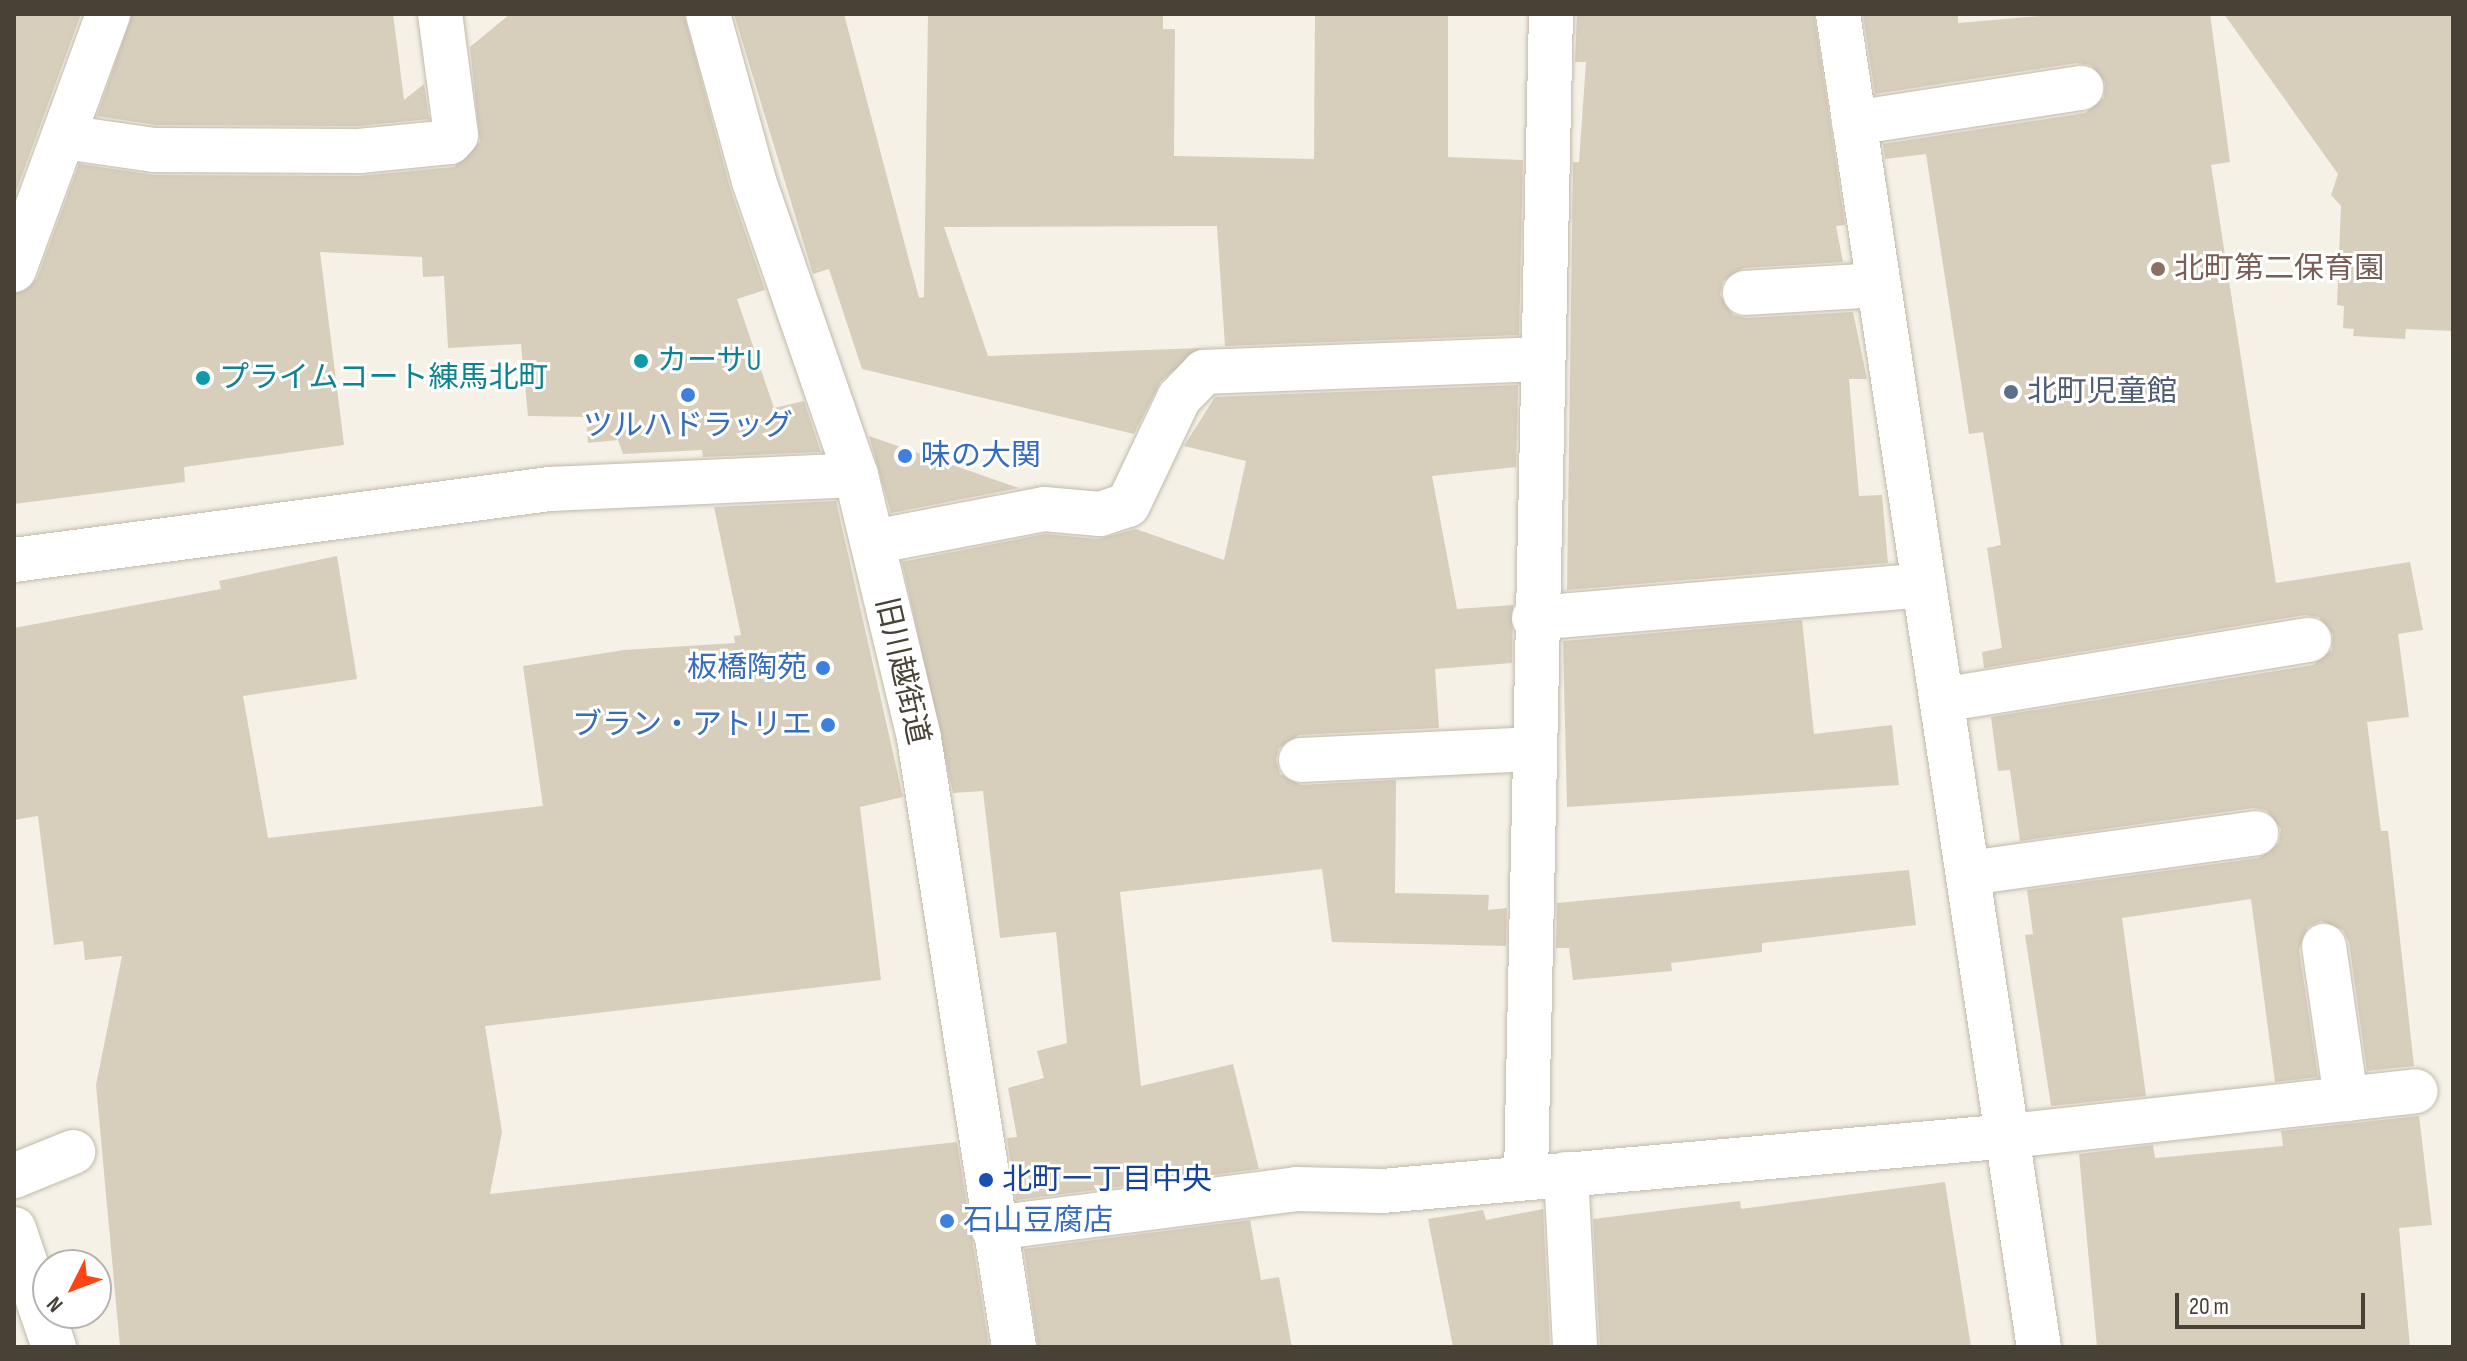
<!DOCTYPE html>
<html>
<head>
<meta charset="utf-8">
<style>
  body { margin:0 }
  #map { position:relative; width:2467px; height:1361px; overflow:hidden; background:#f5f1e7; font-family:"Sofia Sans Condensed","Noto Sans JP",sans-serif }
  div>[style] { position:absolute }
  [style*='--x'] { left:calc(var(--x)*1px); top:calc(var(--y)*1px); width:calc(var(--w)*1px); rotate:calc(var(--a)*1deg) }
  .building>* { inset:0; background:#d7cebc }
  .roads { filter:drop-shadow(0 0 2px #c1baa9) drop-shadow(0 0 2px #c1baa9) }
  .minor>* { height:44px; margin:-22px; padding:0 22px; transform-origin:22px; border-radius:22px; background:#fff }
  .dots>* { width:22px; height:22px; translate:-50% -50%; box-sizing:border-box; border:4px solid #fff; border-radius:50% }
  span { translate:-50% -50%; white-space:nowrap; text-align:center; line-height:1.15; -webkit-text-stroke:6px #fff; paint-order:stroke }
  .education-label { font-size:30px; color:#785e54 }
  .left { translate:0 -50%; text-align:left }
  .culture-label { font-size:30px; color:#0d838f }
  .service-label { font-size:30px; color:#4e5e75 }
  .shop-label { font-size:30px; color:#366cbe }
  .right { translate:-100% -50%; text-align:right }
  .street-label { font-size:30px; color:#484236 }
  .transit-label { font-size:30px; color:#164399 }
  .frame { position:absolute; inset:0; border:16px solid #484236; pointer-events:none }
  .north { position:absolute; left:32px; top:1249px; width:80px; height:80px; box-sizing:border-box; background:#fff; border:2px solid #b6b3af; border-radius:50%; rotate:228deg; font-size:22px; font-weight:700; line-height:32px; text-align:center; color:#484236 }
  .north::after { content:''; display:block; margin:auto; width:28px; height:36px; background:#ff4514; clip-path:polygon(50% 0,100% 100%,50% 72%,0 100%) }
  .scale { position:absolute; left:2175px; top:1293px; width:190px; height:36px; box-sizing:border-box; border:4px solid #484236; border-top:0; padding-left:10px; font-size:24px; line-height:28px; white-space:nowrap; color:#484236; -webkit-text-stroke:6px #fff; paint-order:stroke }
</style>
</head>
<body>
<div id="map">
  <div class="building">
    <div style="clip-path:polygon(14px 14px,81px 14px,14px 197px)"></div>
    <div style="clip-path:polygon(132px 14px,393px 14px,404px 100px,424px 84px,429px 119px,358px 126px,156px 125px,97px 116px)"></div>
    <div style="clip-path:polygon(510px 14px,684px 14px,730px 188px,765px 290px,737px 299px,774px 408px,804px 401px,821px 452px,703px 457px,702px 450px,623px 454px,618px 440px,588px 443px,586px 417px,528px 416px,521px 344px,448px 348px,444px 276px,423px 277px,422px 257px,320px 252px,344px 445px,184px 467px,185px 482px,14px 504px,14px 294px,37px 279px,79px 164px,154px 175px,359px 176px,454px 167px,480px 142px,470px 47px)"></div>
    <div style="clip-path:polygon(734px 14px,844px 14px,919px 298px,924px 297px,928px 14px,1163px 14px,1163px 29px,1175px 29px,1174px 156px,1314px 159px,1315px 14px,1448px 14px,1448px 157px,1523px 160px,1519px 335px,1225px 346px,1217px 226px,944px 227px,988px 356px,1201px 348px,1161px 381px,1134px 434px,862px 369px,829px 269px,813px 274px)"></div>
    <div style="clip-path:polygon(1577px 14px,1814px 14px,1845px 225px,1836px 226px,1843px 262px,1743px 268px,1723px 281px,1720px 295px,1733px 315px,1746px 318px,1853px 312px,1867px 379px,1849px 379px,1859px 496px,1882px 495px,1888px 563px,1567px 590px,1573px 162px,1579px 162px,1586px 62px,1575px 62px)"></div>
    <div style="clip-path:polygon(1863px 14px,1958px 14px,1958px 23px,2065px 14px,2210px 14px,2230px 162px,2211px 165px,2276px 583px,2410px 562px,2423px 630px,2398px 634px,2409px 717px,2367px 722px,2381px 831px,2388px 831px,2414px 1066px,2367px 1071px,2349px 942px,2343px 930px,2321px 921px,2308px 927px,2299px 949px,2318px 1077px,2275px 1082px,2251px 899px,2122px 918px,2146px 1096px,2051px 1106px,2025px 935px,2033px 934px,2027px 890px,2259px 858px,2279px 843px,2281px 829px,2266px 810px,2253px 808px,2020px 841px,2010px 770px,1998px 771px,1991px 717px,2313px 665px,2332px 650px,2333px 635px,2319px 617px,2305px 615px,1984px 668px,1982px 652px,2002px 648px,1987px 548px,2001px 545px,1983px 432px,1969px 434px,1926px 154px,1885px 159px,1883px 144px,2085px 113px,2104px 98px,2105px 83px,2091px 65px,2077px 63px,1875px 94px)"></div>
    <div style="clip-path:polygon(2224px 14px,2453px 14px,2453px 331px,2406px 329px,2405px 339px,2353px 336px,2354px 329px,2343px 328px,2344px 306px,2337px 305px,2341px 206px,2331px 195px,2338px 174px)"></div>
    <div style="clip-path:polygon(1518px 385px,1516px 467px,1432px 476px,1457px 609px,1513px 605px,1512px 663px,1435px 669px,1439px 728px,1299px 735px,1279px 748px,1276px 760px,1280px 774px,1301px 785px,1396px 780px,1395px 893px,1489px 895px,1488px 910px,1507px 908px,1506px 946px,1332px 942px,1322px 869px,1120px 892px,1141px 1086px,1233px 1064px,1259px 1169px,1016px 1200px,1007px 1138px,1017px 1137px,1008px 1088px,1044px 1078px,1037px 1051px,1067px 1043px,1056px 932px,1000px 938px,983px 791px,953px 793px,902px 562px,1045px 534px,1098px 539px,1136px 529px,1224px 560px,1246px 461px,1184px 446px,1215px 397px)"></div>
    <div style="clip-path:polygon(869px 436px,1019px 488px,891px 513px)"></div>
    <div style="clip-path:polygon(836px 501px,903px 797px,860px 807px,881px 980px,485px 1026px,502px 1132px,490px 1194px,957px 1142px,989px 1347px,120px 1347px,96px 1085px,122px 956px,85px 960px,83px 941px,54px 945px,38px 816px,14px 820px,14px 628px,221px 589px,219px 581px,337px 556px,357px 679px,243px 696px,268px 838px,543px 806px,523px 666px,624px 650px,735px 643px,734px 636px,741px 635px,714px 507px)"></div>
    <div style="clip-path:polygon(1802px 620px,1814px 734px,1892px 725px,1899px 785px,1567px 807px,1563px 641px)"></div>
    <div style="clip-path:polygon(1909px 870px,1916px 925px,1762px 943px,1762px 952px,1671px 963px,1672px 971px,1573px 980px,1569px 948px,1556px 948px,1557px 903px)"></div>
    <div style="clip-path:polygon(2419px 1116px,2432px 1225px,2399px 1228px,2410px 1347px,2097px 1347px,2079px 1154px,2153px 1145px,2155px 1158px,2283px 1146px,2281px 1131px)"></div>
    <div style="clip-path:polygon(1945px 1182px,1971px 1347px,1600px 1347px,1593px 1219px,1740px 1201px,1741px 1209px)"></div>
    <div style="clip-path:polygon(1543px 1209px,1550px 1347px,1453px 1347px,1428px 1219px,1483px 1210px,1486px 1220px)"></div>
    <div style="clip-path:polygon(1250px 1220px,1261px 1280px,1279px 1277px,1292px 1347px,1038px 1347px,1024px 1249px)"></div>
  </div>
  <div class="roads">
    <div class="minor">
      <div style="--x:708;--y:14;--w:173;--a:74.6"></div>
      <div style="--x:754;--y:181;--w:311;--a:70.9"></div>
      <div style="--x:856;--y:475;--w:270;--a:76.5"></div>
      <div style="--x:919;--y:738;--w:616;--a:81.13"></div>
      <div style="--x:1838;--y:14;--w:1348;--a:81.43"></div>
      <div style="--x:1854;--y:123;--w:230;--a:-8.8"></div>
      <div style="--x:64;--y:137;--w:91;--a:8.2"></div>
      <div style="--x:154;--y:150;--w:205;--a:0.3"></div>
      <div style="--x:359;--y:151;--w:91;--a:-5.6"></div>
      <div style="--x:450;--y:142;--w:9;--a:-49"></div>
      <div style="--x:456;--y:135;--w:122;--a:-97.5"></div>
      <div style="--x:14;--y:270;--w:273;--a:-69.8"></div>
      <div style="--x:1745;--y:293;--w:133;--a:-3.4"></div>
      <div style="--x:873;--y:542;--w:174;--a:-10.9"></div>
      <div style="--x:1044;--y:509;--w:56;--a:5.1"></div>
      <div style="--x:1100;--y:514;--w:29;--a:-18"></div>
      <div style="--x:1128;--y:505;--w:119;--a:-64.5"></div>
      <div style="--x:1179;--y:398;--w:36;--a:-46"></div>
      <div style="--x:1204;--y:372;--w:336;--a:-2.2"></div>
      <div style="--x:14;--y:560;--w:541;--a:-7.55"></div>
      <div style="--x:550;--y:489;--w:306;--a:-2.6"></div>
      <div style="--x:1534;--y:618;--w:391;--a:-4.8"></div>
      <div style="--x:1942;--y:700;--w:372;--a:-9.3"></div>
      <div style="--x:1301;--y:760;--w:230;--a:-2.7"></div>
      <div style="--x:1969;--y:873;--w:290;--a:-7.9"></div>
      <div style="--x:2324;--y:946;--w:155;--a:81.8"></div>
      <div style="--x:1566;--y:1174;--w:173;--a:87"></div>
      <div style="--x:14;--y:1176;--w:64;--a:-22.1"></div>
      <div style="--x:1526;--y:1176;--w:1162;--a:-88.77"></div>
      <div style="--x:993;--y:1228;--w:305;--a:-7.3"></div>
      <div style="--x:1296;--y:1189;--w:86;--a:1.3"></div>
      <div style="--x:1382;--y:1191;--w:630;--a:-5.01"></div>
      <div style="--x:2010;--y:1136;--w:408;--a:-6.3"></div>
      <div style="--x:14;--y:1229;--w:125;--a:71.3"></div>
    </div>
  </div>
  <div class="dots">
    <div style="left:2158px;top:269px;background:#8d6e63"></div>
    <div style="left:641px;top:361px;background:#0f9aa8"></div>
    <div style="left:203px;top:378px;background:#0f9aa8"></div>
    <div style="left:2011px;top:392px;background:#5c6f8a"></div>
    <div style="left:688px;top:395px;background:#3f7fe0"></div>
    <div style="left:905px;top:456px;background:#3f7fe0"></div>
    <div style="left:823px;top:668px;background:#3f7fe0"></div>
    <div style="left:828px;top:725px;background:#3f7fe0"></div>
    <div style="left:986px;top:1180px;background:#1a4fb4"></div>
    <div style="left:947px;top:1221px;background:#3f7fe0"></div>
  </div>
  <div class="education-label">
    <span class="left" style="left:2174px;top:269px">北町第二保育園</span>
  </div>
  <div class="culture-label">
    <span class="left" style="left:657px;top:361px">カーサU</span>
    <span class="left" style="left:219px;top:378px">プライムコート練馬北町</span>
  </div>
  <div class="service-label">
    <span class="left" style="left:2027px;top:392px">北町児童館</span>
  </div>
  <div class="shop-label">
    <span style="left:688px;top:426px">ツルハドラッグ</span>
    <span class="left" style="left:921px;top:456px">味の大関</span>
    <span class="right" style="left:807px;top:668px">板橋陶苑</span>
    <span class="right" style="left:812px;top:725px">ブラン・アトリエ</span>
    <span class="left" style="left:963px;top:1221px">石山豆腐店</span>
  </div>
  <div class="street-label">
    <span style="left:902px;top:671px;rotate:77deg">旧川越街道</span>
  </div>
  <div class="transit-label">
    <span class="left" style="left:1002px;top:1180px">北町一丁目中央</span>
  </div>
  <div class="frame"></div>
  <div class="north">N</div>
  <div class="scale">20 m</div>
</div>
</body>
</html>
